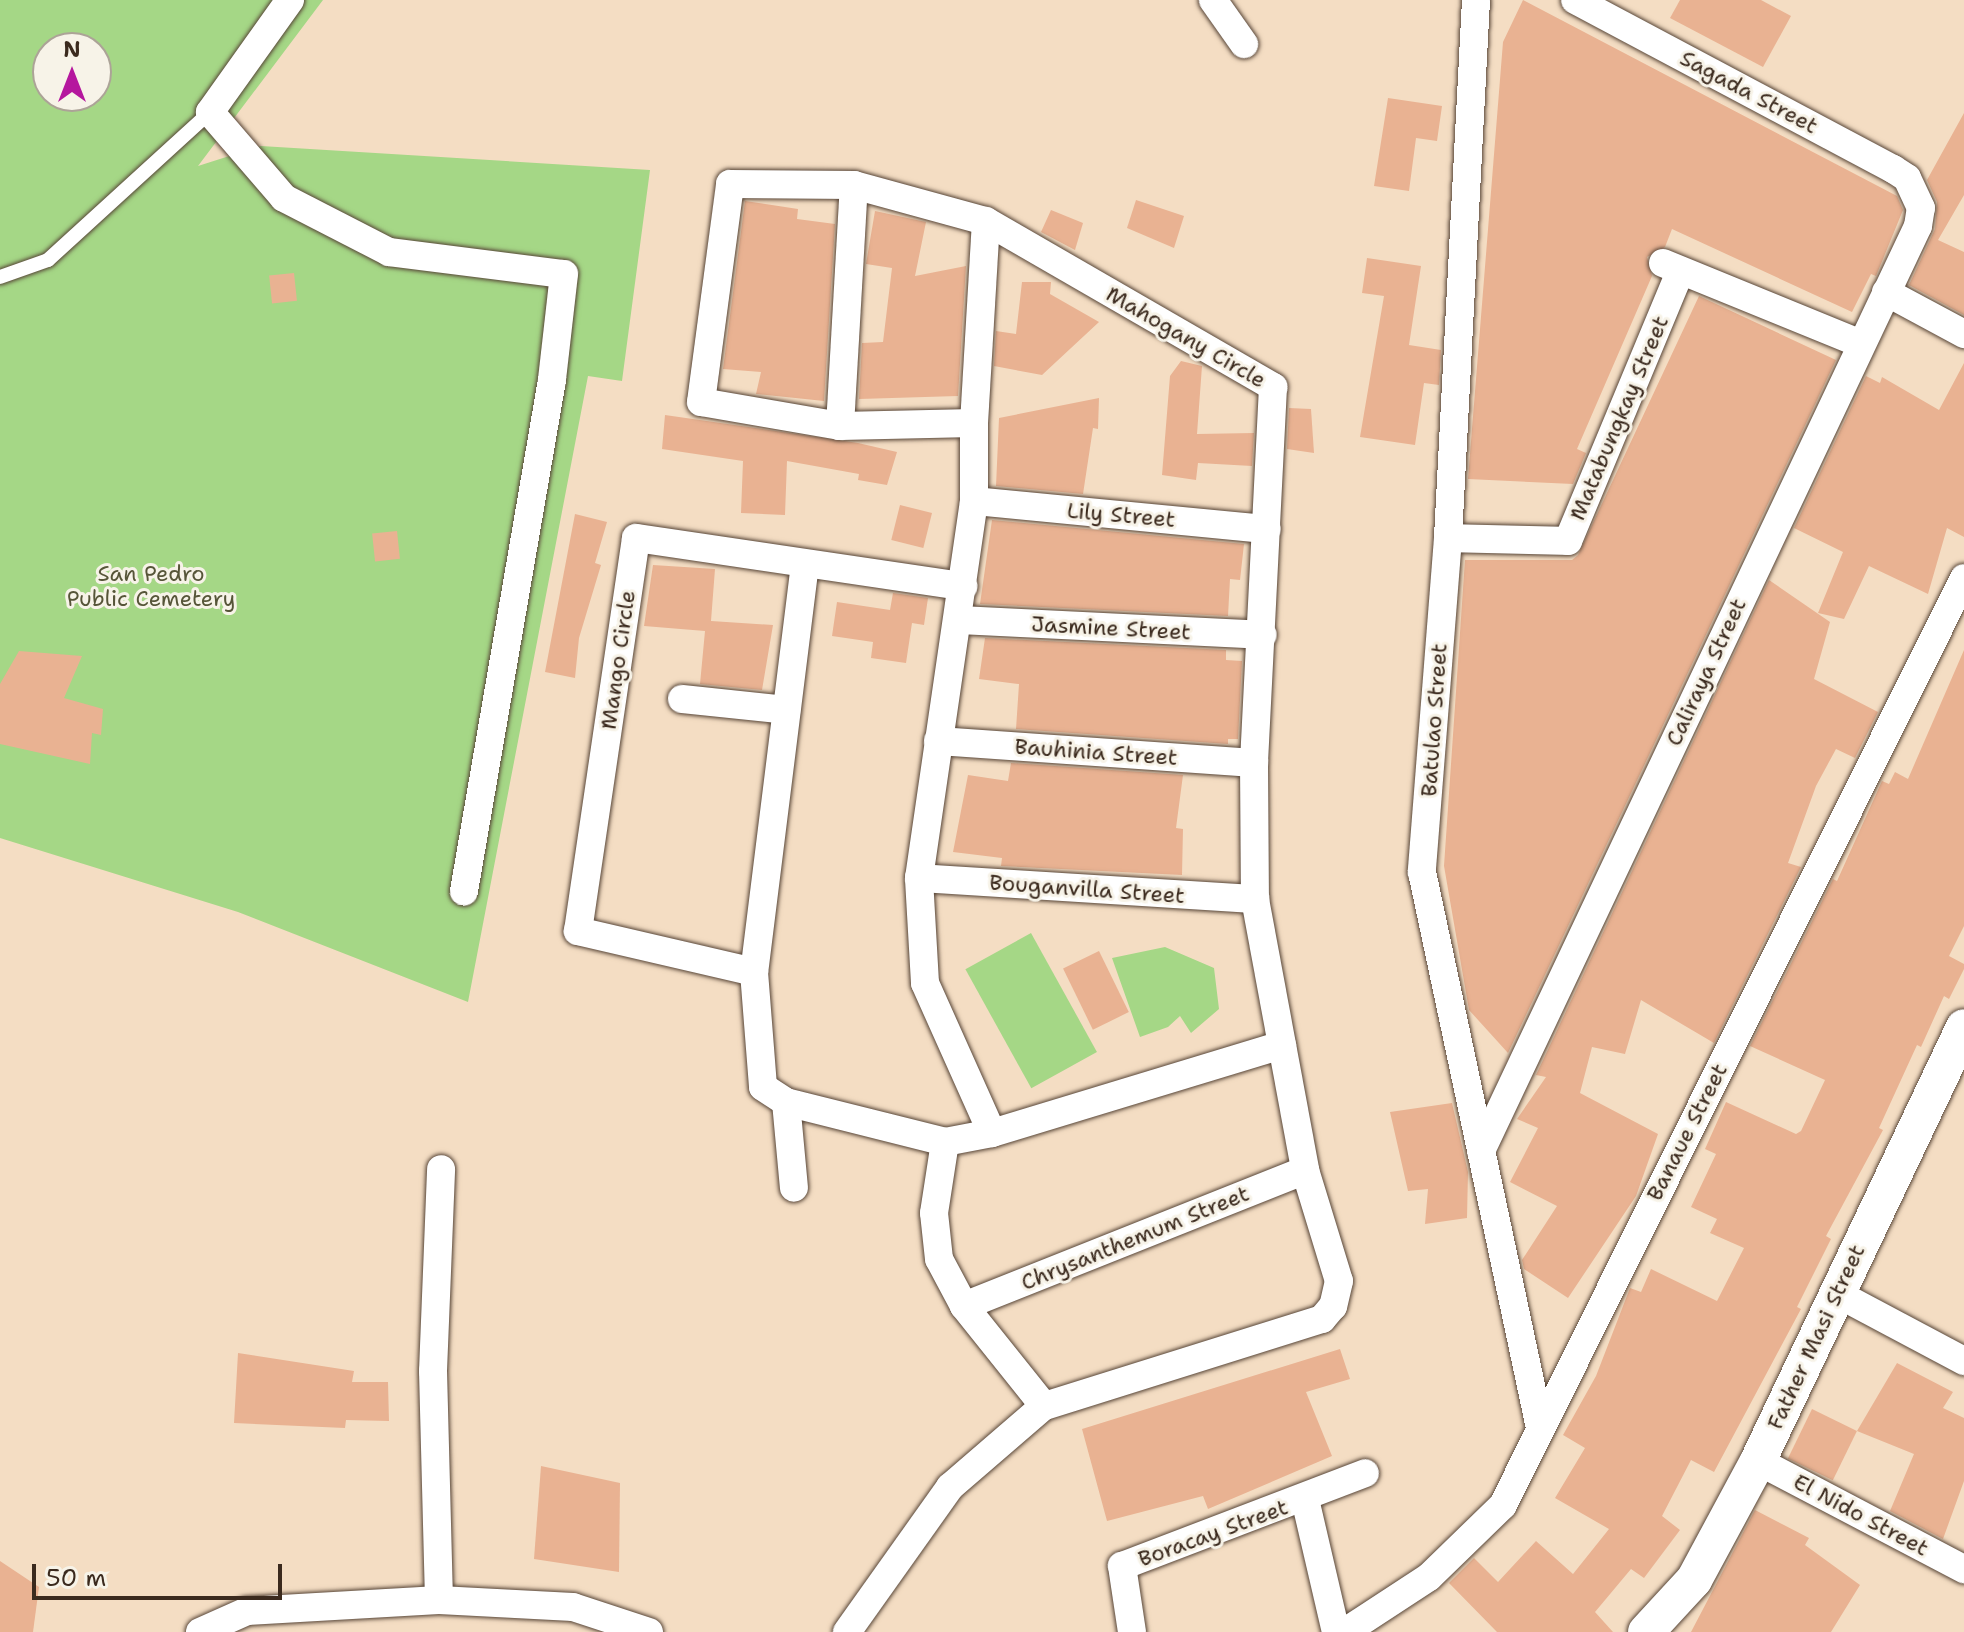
<!DOCTYPE html>
<html>
<head>
<meta charset="utf-8">
<style>
  body { margin:0 }
  #map { position:relative; width:1964px; height:1632px; overflow:hidden; background:#f4ddc3; font-family:"Shantell Sans",sans-serif }
  div>[style] { position:absolute }
  [style*='--x'] { left:calc(var(--x)*1px); top:calc(var(--y)*1px); width:calc(var(--w)*1px); rotate:calc(var(--a)*1deg) }
  .green>* { inset:0; background:#a5d786; transform-origin:0 0 }
  .building>* { inset:0; background:#e9b292; transform-origin:0 0 }
  .roads { filter:drop-shadow(0 0 2px #574537) drop-shadow(0 0 2px #574537) }
  .service>* { height:14px; margin:-7px; padding:0 7px; transform-origin:7px; border-radius:7px; background:#fff }
  .minor>* { height:28px; margin:-14px; padding:0 14px; transform-origin:14px; border-radius:14px; background:#fff }
  .tertiary>* { height:36px; margin:-18px; padding:0 18px; transform-origin:18px; border-radius:18px; background:#fff }
  span { translate:-50% -50%; white-space:nowrap; text-align:center; line-height:1.15; -webkit-text-stroke:6px #f7f3e8; paint-order:stroke }
  .street-label { font-size:22px; color:#3b2a1e }
  .park-label { font-size:22px; color:#565538 }
  .north { position:absolute; left:32px; top:32px; width:80px; height:80px; box-sizing:border-box; background:#f7f3e8; border:2px solid #aca397; border-radius:50%; rotate:0deg; font-size:22px; font-weight:700; line-height:32px; text-align:center; color:#3b2a1e }
  .north::after { content:''; display:block; margin:auto; width:28px; height:36px; background:#b5179e; clip-path:polygon(50% 0,100% 100%,50% 72%,0 100%) }
  .scale { position:absolute; left:32px; top:1564px; width:250px; height:36px; box-sizing:border-box; border:4px solid #3b2a1e; border-top:0; padding-left:10px; font-size:24px; line-height:28px; white-space:nowrap; color:#3b2a1e; -webkit-text-stroke:6px #f7f3e8; paint-order:stroke }
</style>
</head>
<body>
<div id="map">
  <div class="green">
    <div style="clip-path:polygon(evenodd,0 0,323px 0,198px 166px,261px 146px,650px 170px,622px 381px,588px 376px,468px 1002px,238px 912px,0 838px,0 0,48px 48px,96px 48px,96px 96px,48px 96px,48px 48px)"></div>
    <div style="left:1031px;top:933px;width:136px;height:75px;rotate:61deg"></div>
    <div style="clip-path:polygon(1165px 947px,1214px 968px,1219px 1009px,1191px 1033px,1180px 1016px,1168px 1027px,1140px 1037px,1112px 958px)"></div>
  </div>
  <div class="building">
    <div style="clip-path:polygon(1523px 0,1897px 196px,1903px 210px,1876px 276px,1871px 274px,1852px 312px,1672px 229px,1665px 247px,1647px 257px,1652px 276px,1577px 449px,1586px 453px,1573px 484px,1468px 479px,1503px 42px)"></div>
    <div style="clip-path:polygon(1680px 0,1761px 0,1791px 16px,1763px 67px,1670px 18px)"></div>
    <div style="clip-path:polygon(1388px 98px,1442px 106px,1437px 141px,1416px 138px,1409px 191px,1374px 186px)"></div>
    <div style="clip-path:polygon(1964px 113px,1964px 195px,1938px 240px,1964px 252px,1964px 315px,1909px 285px,1935px 229px,1937px 202px,1927px 180px)"></div>
    <div style="clip-path:polygon(1136px 200px,1184px 216px,1174px 248px,1127px 228px)"></div>
    <div style="clip-path:polygon(745px 201px,798px 209px,797px 219px,835px 224px,824px 401px,756px 394px,761px 372px,723px 369px)"></div>
    <div style="clip-path:polygon(1051px 210px,1083px 223px,1075px 250px,1041px 232px)"></div>
    <div style="clip-path:polygon(875px 211px,926px 222px,915px 276px,966px 266px,958px 396px,859px 399px,862px 343px,883px 342px,892px 268px,866px 264px)"></div>
    <div style="clip-path:polygon(1367px 258px,1421px 266px,1409px 345px,1441px 350px,1439px 385px,1424px 383px,1415px 445px,1360px 437px,1384px 296px,1362px 293px)"></div>
    <div style="left:294px;top:273px;width:28px;height:25px;rotate:84deg"></div>
    <div style="clip-path:polygon(1022px 282px,1051px 282px,1050px 294px,1099px 322px,1042px 375px,994px 366px,996px 331px,1016px 334px)"></div>
    <div style="clip-path:polygon(1699px 296px,1836px 360px,1508px 1053px,1469px 1010px,1444px 866px,1465px 560px,1572px 560px,1578px 555px)"></div>
    <div style="clip-path:polygon(1181px 361px,1202px 366px,1197px 434px,1254px 433px,1252px 466px,1198px 463px,1196px 480px,1162px 475px,1170px 376px)"></div>
    <div style="clip-path:polygon(1964px 363px,1964px 537px,1947px 528px,1928px 594px,1869px 566px,1844px 619px,1818px 613px,1843px 552px,1794px 528px,1866px 376px,1880px 383px,1882px 377px,1939px 410px)"></div>
    <div style="clip-path:polygon(1099px 398px,1098px 429px,1093px 428px,1083px 494px,996px 486px,999px 418px)"></div>
    <div style="clip-path:polygon(1289px 408px,1311px 409px,1314px 453px,1287px 449px)"></div>
    <div style="clip-path:polygon(665px 415px,858px 443px,897px 452px,887px 485px,858px 480px,859px 474px,787px 461px,785px 515px,741px 513px,743px 461px,662px 449px)"></div>
    <div style="left:900px;top:505px;width:33px;height:36px;rotate:14deg"></div>
    <div style="clip-path:polygon(575px 514px,607px 522px,595px 563px,601px 565px,579px 638px,575px 678px,545px 672px)"></div>
    <div style="clip-path:polygon(992px 520px,1244px 544px,1240px 580px,1230px 579px,1228px 616px,980px 604px)"></div>
    <div style="left:397px;top:531px;width:28px;height:25px;rotate:84deg"></div>
    <div style="clip-path:polygon(653px 565px,715px 569px,711px 621px,773px 625px,762px 690px,700px 684px,705px 631px,644px 626px)"></div>
    <div style="clip-path:polygon(1769px 580px,1830px 622px,1814px 679px,1878px 712px,1855px 758px,1836px 749px,1816px 786px,1788px 863px,1801px 867px,1714px 1043px,1641px 1000px,1625px 1054px,1592px 1047px,1580px 1093px,1658px 1134px,1636px 1196px,1568px 1298px,1524px 1269px,1522px 1260px,1557px 1206px,1510px 1182px,1538px 1128px,1517px 1119px,1546px 1077px,1536px 1075px)"></div>
    <div style="clip-path:polygon(893px 593px,928px 598px,924px 625px,912px 623px,906px 663px,871px 658px,873px 642px,832px 636px,837px 602px,890px 610px)"></div>
    <div style="clip-path:polygon(985px 638px,1226px 650px,1226px 660px,1242px 661px,1238px 739px,1228px 739px,1228px 744px,1016px 729px,1019px 684px,979px 679px)"></div>
    <div style="clip-path:polygon(1964px 650px,1964px 926px,1949px 956px,1964px 964px,1964px 969px,1949px 999px,1944px 996px,1921px 1047px,1917px 1045px,1879px 1128px,1883px 1130px,1826px 1236px,1831px 1239px,1797px 1307px,1801px 1309px,1714px 1472px,1691px 1460px,1662px 1516px,1680px 1530px,1644px 1578px,1631px 1569px,1595px 1612px,1613px 1632px,1497px 1632px,1449px 1583px,1474px 1558px,1498px 1582px,1536px 1541px,1573px 1574px,1609px 1529px,1555px 1498px,1585px 1448px,1563px 1435px,1596px 1376px,1630px 1288px,1641px 1292px,1651px 1269px,1717px 1301px,1744px 1248px,1710px 1233px,1717px 1219px,1691px 1207px,1716px 1154px,1705px 1149px,1726px 1102px,1796px 1134px,1801px 1131px,1825px 1080px,1750px 1046px,1833px 879px,1837px 881px,1882px 781px,1889px 784px,1895px 772px,1908px 779px)"></div>
    <div style="clip-path:polygon(19px 651px,82px 656px,64px 698px,103px 709px,101px 735px,92px 733px,90px 764px,0 744px,0 684px)"></div>
    <div style="clip-path:polygon(1011px 763px,1183px 775px,1176px 828px,1183px 829px,1182px 875px,1001px 866px,1002px 858px,953px 852px,968px 775px,1008px 781px)"></div>
    <div style="left:1099px;top:951px;width:68px;height:40px;rotate:64deg"></div>
    <div style="clip-path:polygon(1452px 1103px,1468px 1172px,1467px 1218px,1425px 1224px,1428px 1189px,1408px 1191px,1390px 1112px)"></div>
    <div style="clip-path:polygon(1340px 1349px,1350px 1379px,1306px 1392px,1332px 1456px,1208px 1509px,1203px 1496px,1107px 1521px,1082px 1429px)"></div>
    <div style="clip-path:polygon(238px 1353px,354px 1371px,352px 1382px,388px 1382px,389px 1421px,346px 1420px,345px 1428px,234px 1423px)"></div>
    <div style="clip-path:polygon(1897px 1363px,1953px 1392px,1943px 1408px,1964px 1418px,1964px 1481px,1943px 1539px,1890px 1511px,1914px 1454px,1857px 1431px)"></div>
    <div style="left:1812px;top:1409px;width:50px;height:55px;rotate:26deg"></div>
    <div style="clip-path:polygon(541px 1466px,620px 1483px,619px 1572px,534px 1559px)"></div>
    <div style="clip-path:polygon(1755px 1510px,1809px 1538px,1805px 1545px,1860px 1585px,1831px 1632px,1691px 1632px)"></div>
    <div style="clip-path:polygon(0 1561px,39px 1587px,33px 1632px,0 1632px)"></div>
  </div>
  <div class="roads">
    <div class="service">
      <div style="--x:0;--y:277;--w:51;--a:-19.5"></div>
      <div style="--x:48;--y:260;--w:219;--a:-42.4"></div>
    </div>
    <div class="minor">
      <div style="--x:290;--y:0;--w:138;--a:125.5"></div>
      <div style="--x:210;--y:112;--w:113;--a:49.3"></div>
      <div style="--x:284;--y:198;--w:118;--a:27.2"></div>
      <div style="--x:389;--y:252;--w:176;--a:7.2"></div>
      <div style="--x:564;--y:274;--w:107;--a:96.5"></div>
      <div style="--x:552;--y:380;--w:519;--a:99.77"></div>
      <div style="--x:1213;--y:0;--w:54;--a:54.8"></div>
      <div style="--x:1476;--y:0;--w:539;--a:92.98"></div>
      <div style="--x:1448;--y:538;--w:335;--a:94.5"></div>
      <div style="--x:1422;--y:872;--w:568;--a:78.02"></div>
      <div style="--x:1663;--y:263;--w:214;--a:22.2"></div>
      <div style="--x:1886;--y:292;--w:89;--a:28.3"></div>
      <div style="--x:974;--y:423;--w:202;--a:-86.6"></div>
      <div style="--x:840;--y:426;--w:241;--a:-86.7"></div>
      <div style="--x:974;--y:501;--w:294;--a:5.5"></div>
      <div style="--x:1448;--y:538;--w:120;--a:1.4"></div>
      <div style="--x:1568;--y:541;--w:291;--a:-67.4"></div>
      <div style="--x:805;--y:564;--w:411;--a:97.1"></div>
      <div style="--x:754;--y:972;--w:115;--a:85.5"></div>
      <div style="--x:763;--y:1087;--w:27;--a:33"></div>
      <div style="--x:786;--y:1102;--w:164;--a:14.1"></div>
      <div style="--x:958;--y:620;--w:305;--a:2.8"></div>
      <div style="--x:682;--y:699;--w:105;--a:6"></div>
      <div style="--x:938;--y:741;--w:317;--a:4"></div>
      <div style="--x:919;--y:878;--w:337;--a:3.6"></div>
      <div style="--x:754;--y:972;--w:181;--a:-166.9"></div>
      <div style="--x:578;--y:931;--w:397;--a:-81.6"></div>
      <div style="--x:636;--y:538;--w:331;--a:8.4"></div>
      <div style="--x:786;--y:1102;--w:86;--a:84.7"></div>
      <div style="--x:992;--y:1133;--w:164;--a:-114.1"></div>
      <div style="--x:925;--y:983;--w:105;--a:-93.3"></div>
      <div style="--x:919;--y:878;--w:381;--a:-81.7"></div>
      <div style="--x:974;--y:501;--w:78;--a:-90"></div>
      <div style="--x:974;--y:423;--w:134;--a:178.7"></div>
      <div style="--x:840;--y:426;--w:141;--a:-170.2"></div>
      <div style="--x:701;--y:402;--w:220;--a:-82.4"></div>
      <div style="--x:730;--y:184;--w:124;--a:0.5"></div>
      <div style="--x:854;--y:185;--w:137;--a:15.3"></div>
      <div style="--x:986;--y:221;--w:332;--a:30"></div>
      <div style="--x:1273;--y:387;--w:376;--a:92.9"></div>
      <div style="--x:1254;--y:763;--w:136;--a:89.6"></div>
      <div style="--x:1255;--y:899;--w:276;--a:79.5"></div>
      <div style="--x:1305;--y:1170;--w:116;--a:73"></div>
      <div style="--x:1339;--y:1281;--w:26;--a:103"></div>
      <div style="--x:1333;--y:1306;--w:17;--a:130"></div>
      <div style="--x:1322;--y:1319;--w:291;--a:162.6"></div>
      <div style="--x:1481;--y:1151;--w:1023;--a:-64.71"></div>
      <div style="--x:1918;--y:226;--w:18;--a:-81"></div>
      <div style="--x:1921;--y:208;--w:33;--a:-115"></div>
      <div style="--x:1907;--y:178;--w:17;--a:-147"></div>
      <div style="--x:1893;--y:169;--w:360;--a:-152"></div>
      <div style="--x:1836;--y:1293;--w:145;--a:28"></div>
      <div style="--x:964;--y:1306;--w:367;--a:-21.7"></div>
      <div style="--x:1758;--y:1461;--w:233;--a:27.7"></div>
      <div style="--x:1305;--y:1499;--w:137;--a:76.9"></div>
      <div style="--x:439;--y:1600;--w:229;--a:-91.5"></div>
      <div style="--x:433;--y:1371;--w:202;--a:-87.7"></div>
      <div style="--x:200;--y:1632;--w:51;--a:-24.1"></div>
      <div style="--x:247;--y:1611;--w:192;--a:-3.3"></div>
      <div style="--x:439;--y:1600;--w:134;--a:3"></div>
      <div style="--x:573;--y:1607;--w:80;--a:18.2"></div>
      <div style="--x:847;--y:1632;--w:178;--a:-54.6"></div>
      <div style="--x:950;--y:1487;--w:124;--a:-40.8"></div>
      <div style="--x:1044;--y:1406;--w:128;--a:-128.7"></div>
      <div style="--x:964;--y:1306;--w:53;--a:-118"></div>
      <div style="--x:939;--y:1259;--w:46;--a:-96.2"></div>
      <div style="--x:934;--y:1213;--w:72;--a:-81.2"></div>
      <div style="--x:945;--y:1142;--w:48;--a:-10.8"></div>
      <div style="--x:992;--y:1133;--w:303;--a:-16.9"></div>
      <div style="--x:1132;--y:1632;--w:67;--a:-98.6"></div>
      <div style="--x:1122;--y:1566;--w:260;--a:-20.9"></div>
      <div style="--x:1345;--y:1632;--w:100;--a:-33.2"></div>
      <div style="--x:1429;--y:1577;--w:103;--a:-44.2"></div>
      <div style="--x:1503;--y:1505;--w:1035;--a:-63.56"></div>
    </div>
    <div class="tertiary">
      <div style="--x:1646;--y:1632;--w:71;--a:-47.3"></div>
      <div style="--x:1694;--y:1580;--w:135;--a:-61.7"></div>
      <div style="--x:1758;--y:1461;--w:480;--a:-64.6"></div>
    </div>
  </div>
  <div class="street-label">
    <span style="left:1749px;top:92px;rotate:28deg">Sagada Street</span>
    <span style="left:1186px;top:337px;rotate:30deg">Mahogany Circle</span>
    <span style="left:1619px;top:418px;rotate:-67deg">Matabungkay Street</span>
    <span style="left:1121px;top:515px;rotate:5deg">Lily Street</span>
    <span style="left:1111px;top:628px;rotate:3deg">Jasmine Street</span>
    <span style="left:618px;top:660px;rotate:-82deg">Mango Circle</span>
    <span style="left:1706px;top:672px;rotate:-65deg">Caliraya Street</span>
    <span style="left:1434px;top:720px;rotate:-86deg">Batulao Street</span>
    <span style="left:1096px;top:752px;rotate:4deg">Bauhinia Street</span>
    <span style="left:1087px;top:889px;rotate:4deg">Bouganvilla Street</span>
    <span style="left:1687px;top:1132px;rotate:-63deg">Banaue Street</span>
    <span style="left:1135px;top:1238px;rotate:-22deg">Chrysanthemum Street</span>
    <span style="left:1816px;top:1337px;rotate:-65deg">Father Masi Street</span>
    <span style="left:1861px;top:1515px;rotate:28deg">El Nido Street</span>
    <span style="left:1213px;top:1533px;rotate:-20deg">Boracay Street</span>
  </div>
  <div class="park-label">
    <span style="left:151px;top:586px">San Pedro<br>Public Cemetery</span>
  </div>
  <div class="north">N</div>
  <div class="scale">50 m</div>
</div>
</body>
</html>
